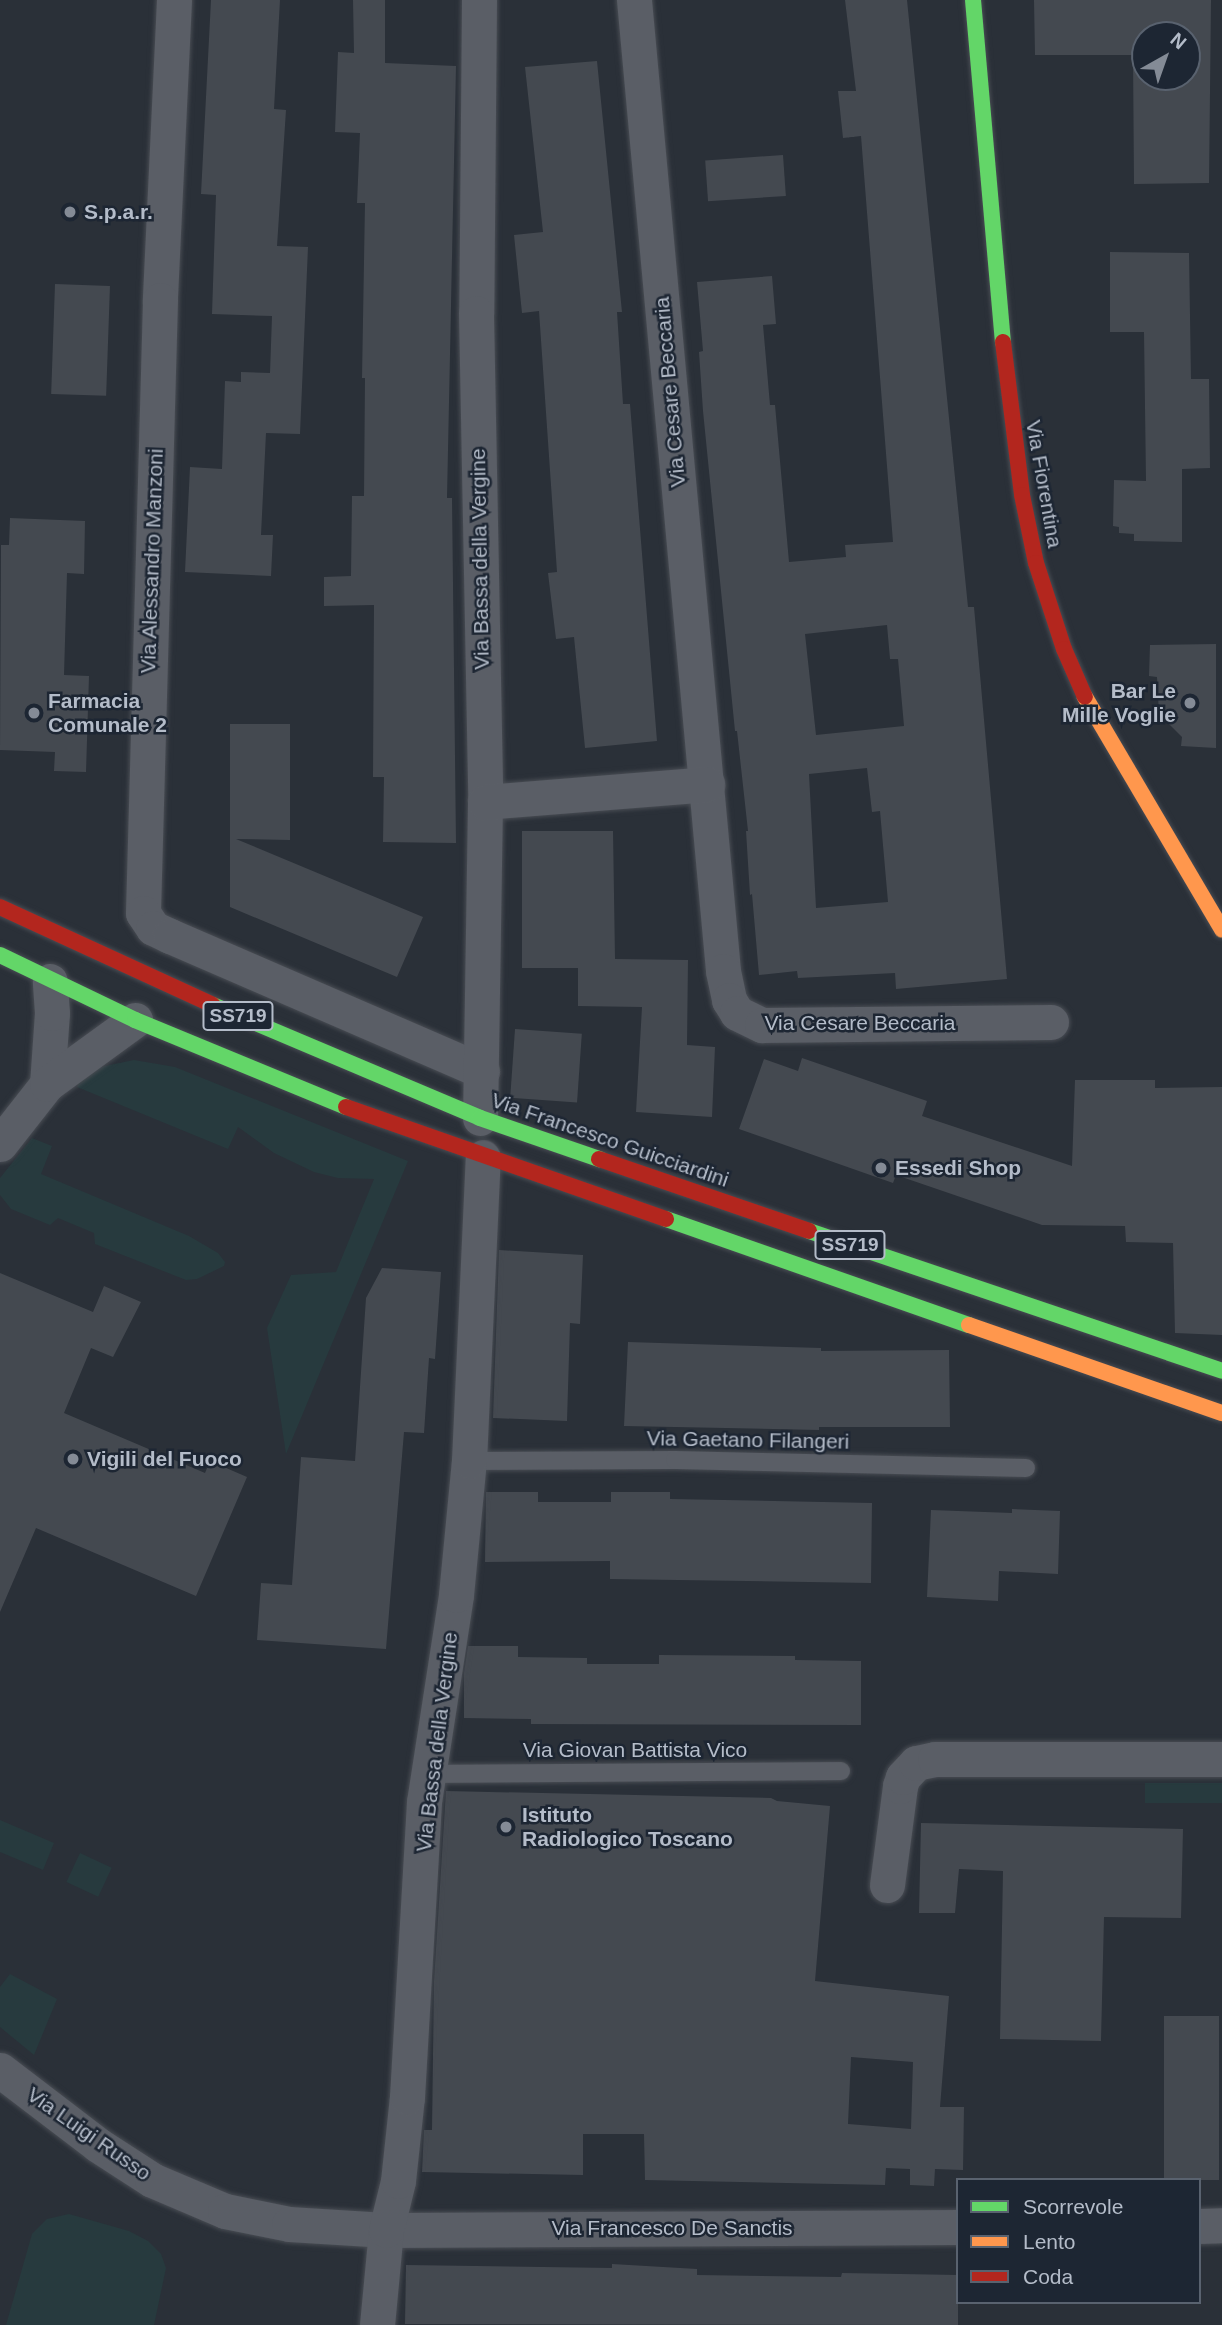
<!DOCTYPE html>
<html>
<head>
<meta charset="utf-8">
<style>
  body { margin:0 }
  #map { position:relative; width:1222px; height:2325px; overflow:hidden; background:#2a3038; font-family:Helvetica,sans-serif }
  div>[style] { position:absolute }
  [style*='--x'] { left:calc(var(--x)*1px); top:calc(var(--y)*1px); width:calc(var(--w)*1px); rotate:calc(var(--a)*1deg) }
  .green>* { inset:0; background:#273a3e; transform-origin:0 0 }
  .building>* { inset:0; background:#444950; transform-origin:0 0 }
  .roads { filter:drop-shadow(0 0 2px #484c53) drop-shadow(0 0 2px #484c53) }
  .lane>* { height:18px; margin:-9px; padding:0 9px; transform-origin:9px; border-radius:9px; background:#5a5e66 }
  .street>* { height:35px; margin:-17.5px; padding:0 17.5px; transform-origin:17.5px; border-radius:17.5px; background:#5a5e66 }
  .fast>* { height:16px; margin:-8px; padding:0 8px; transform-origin:8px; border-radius:8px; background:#63d668 }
  .slow>* { height:16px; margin:-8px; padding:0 8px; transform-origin:8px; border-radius:8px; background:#ff974d }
  .jam>* { height:16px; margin:-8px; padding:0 8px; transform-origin:8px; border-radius:8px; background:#b3261e }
  .dots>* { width:19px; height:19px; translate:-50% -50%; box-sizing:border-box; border:4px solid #1d2633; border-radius:50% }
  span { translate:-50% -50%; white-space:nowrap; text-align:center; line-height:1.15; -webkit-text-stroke:5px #1d2633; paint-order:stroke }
  .shield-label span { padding:2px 5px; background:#1d2633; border:2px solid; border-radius:5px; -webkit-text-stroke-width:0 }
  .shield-label { font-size:19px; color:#b4bcc9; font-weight:700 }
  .poi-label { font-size:21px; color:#b4bcc9; font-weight:700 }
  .left { translate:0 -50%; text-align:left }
  .right { translate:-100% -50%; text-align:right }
  .street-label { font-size:21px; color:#b4bcc9 }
  .legend { position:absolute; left:956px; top:2178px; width:245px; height:126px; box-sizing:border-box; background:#1d2633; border:2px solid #59626f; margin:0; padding:9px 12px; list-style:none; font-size:21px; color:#b4bcc9 }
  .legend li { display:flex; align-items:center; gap:14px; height:35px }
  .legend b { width:35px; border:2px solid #59626f }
  .north { position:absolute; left:1131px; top:21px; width:70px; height:70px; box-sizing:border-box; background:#1d2633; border:2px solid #59626f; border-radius:50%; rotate:40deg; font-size:19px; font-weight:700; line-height:28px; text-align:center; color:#b4bcc9 }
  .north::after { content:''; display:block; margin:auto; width:24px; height:32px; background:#848b96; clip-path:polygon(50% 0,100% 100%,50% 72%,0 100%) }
</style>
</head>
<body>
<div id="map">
  <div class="green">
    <div style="clip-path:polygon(134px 1060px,175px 1067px,408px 1161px,286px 1454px,267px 1328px,291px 1275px,336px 1272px,374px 1179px,338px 1178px,314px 1172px,274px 1153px,238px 1127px,228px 1149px,77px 1087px,80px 1080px,100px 1067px)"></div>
    <div style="clip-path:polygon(32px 1138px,52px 1146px,41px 1174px,189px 1236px,218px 1253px,225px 1262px,224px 1266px,197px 1279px,186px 1280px,95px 1244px,94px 1233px,58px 1218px,50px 1225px,11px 1209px,0 1195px,0 1178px)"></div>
    <div style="left:1145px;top:1783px;width:77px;height:20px"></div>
    <div style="clip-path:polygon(0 1820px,54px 1843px,43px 1870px,0 1852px)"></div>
    <div style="left:80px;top:1853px;width:35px;height:32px;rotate:25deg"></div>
    <div style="clip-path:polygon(10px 1974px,57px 1999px,34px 2055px,0 2027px,0 1987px)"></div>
    <div style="clip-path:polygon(69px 2214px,129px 2231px,148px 2241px,161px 2254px,166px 2268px,154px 2325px,6px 2325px,32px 2234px,47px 2219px)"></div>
  </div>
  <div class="building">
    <div style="clip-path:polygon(211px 0,280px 0,274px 109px,286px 110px,277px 246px,308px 247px,300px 434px,266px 433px,261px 535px,273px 535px,271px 576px,185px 572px,190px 467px,222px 469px,225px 381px,241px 382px,241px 372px,270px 373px,272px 316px,212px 314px,216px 195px,201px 194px)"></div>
    <div style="clip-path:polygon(353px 0,385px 0,385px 63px,456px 66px,447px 498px,452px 498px,456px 843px,383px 842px,384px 777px,373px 777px,374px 605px,324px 606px,324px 577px,351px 576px,352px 496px,364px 496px,365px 378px,362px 378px,365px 203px,357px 203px,360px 133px,335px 132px,338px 52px,354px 53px)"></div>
    <div style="clip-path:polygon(evenodd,845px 0,907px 0,968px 607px,974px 607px,1007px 979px,896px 989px,895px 973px,798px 978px,797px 971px,759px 975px,752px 894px,750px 895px,746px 831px,748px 831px,737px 731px,735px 731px,703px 411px,699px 352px,703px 351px,697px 282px,772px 276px,776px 324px,763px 325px,770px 405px,775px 405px,789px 562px,846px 557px,845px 545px,893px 542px,861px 136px,843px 138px,838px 91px,856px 91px,845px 0,887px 625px,890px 659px,898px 659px,904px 726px,816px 735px,805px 634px,887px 625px,845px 0,867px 768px,872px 812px,880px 811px,888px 902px,816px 908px,809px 774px,867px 768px)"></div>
    <div style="clip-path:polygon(evenodd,1034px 0,1211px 0,1209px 183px,1134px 184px,1133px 55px,1035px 55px,1034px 0,1145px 35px,1187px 35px,1187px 77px,1145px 77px,1145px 35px)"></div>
    <div style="clip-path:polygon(597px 61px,622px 312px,617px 312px,623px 404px,630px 404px,657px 741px,585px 748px,574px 637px,556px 639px,548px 573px,557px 572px,539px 311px,522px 313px,514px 235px,543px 232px,525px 67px)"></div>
    <div style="left:783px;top:155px;width:41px;height:78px;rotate:86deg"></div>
    <div style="clip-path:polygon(1110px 252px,1189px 253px,1191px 379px,1209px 379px,1210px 468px,1182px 469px,1182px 542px,1134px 541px,1134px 534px,1119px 533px,1119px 527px,1113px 526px,1114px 480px,1146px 481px,1144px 332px,1110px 332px)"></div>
    <div style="left:55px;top:284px;width:55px;height:110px;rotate:2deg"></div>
    <div style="clip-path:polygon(10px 518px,85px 521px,84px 574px,67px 573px,64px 675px,89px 676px,86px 772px,54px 771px,55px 752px,0 750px,1px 545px,9px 545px)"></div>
    <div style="clip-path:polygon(1216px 644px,1216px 748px,1181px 746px,1182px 737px,1159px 714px,1157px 677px,1149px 676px,1150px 645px)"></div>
    <div style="clip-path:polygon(230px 724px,290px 724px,290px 840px,236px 839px,423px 917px,397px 977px,230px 907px)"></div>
    <div style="clip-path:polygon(522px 831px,613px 831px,615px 959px,688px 960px,687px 1045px,715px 1047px,712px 1117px,636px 1112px,642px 1007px,578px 1006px,578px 968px,522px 968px)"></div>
    <div style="left:515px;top:1029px;width:67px;height:69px;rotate:4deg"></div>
    <div style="clip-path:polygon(802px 1058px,927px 1101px,922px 1116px,1072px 1166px,1075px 1080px,1155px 1080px,1155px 1088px,1222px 1087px,1222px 1335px,1175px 1333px,1173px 1243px,1126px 1242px,1125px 1226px,1042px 1225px,896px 1175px,893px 1183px,739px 1129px,764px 1059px,798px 1071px)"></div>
    <div style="clip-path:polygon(499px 1250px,583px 1255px,580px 1324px,570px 1323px,567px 1421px,493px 1418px)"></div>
    <div style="clip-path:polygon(382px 1268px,441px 1272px,435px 1359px,429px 1358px,424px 1433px,404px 1432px,386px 1649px,257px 1640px,261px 1583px,292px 1585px,301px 1457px,355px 1461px,366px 1298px)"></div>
    <div style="clip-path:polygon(0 1273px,93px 1312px,104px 1286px,141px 1302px,113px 1357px,91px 1348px,64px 1413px,205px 1473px,210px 1461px,247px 1477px,196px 1596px,36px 1528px,0 1612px)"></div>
    <div style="clip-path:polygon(628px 1342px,821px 1348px,821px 1351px,949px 1350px,950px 1427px,819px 1427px,819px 1430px,624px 1426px)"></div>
    <div style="clip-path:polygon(486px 1492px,538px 1492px,538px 1502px,611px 1502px,611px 1492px,670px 1492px,670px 1499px,872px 1503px,871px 1583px,610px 1579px,610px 1561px,485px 1562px)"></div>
    <div style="clip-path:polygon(1012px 1509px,1060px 1511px,1058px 1574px,999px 1571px,998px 1601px,927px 1597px,931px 1510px,1012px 1513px)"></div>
    <div style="clip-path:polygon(468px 1646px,518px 1646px,518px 1657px,587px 1658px,587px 1664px,659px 1664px,659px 1655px,795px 1656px,795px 1660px,861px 1661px,861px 1725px,531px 1724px,531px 1719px,464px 1718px,464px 1673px)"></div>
    <div style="clip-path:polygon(evenodd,446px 1791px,771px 1798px,777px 1801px,830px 1806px,815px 1981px,949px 1996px,940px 2107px,964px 2107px,963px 2170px,935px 2169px,934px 2186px,910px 2185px,910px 2169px,886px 2168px,885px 2185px,645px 2180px,644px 2134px,583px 2134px,583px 2175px,422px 2172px,424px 2130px,432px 2130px,434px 1981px,446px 1791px,851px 2057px,913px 2062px,911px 2129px,848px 2124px,851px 2057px)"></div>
    <div style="clip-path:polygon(921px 1823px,1183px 1829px,1181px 1918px,1104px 1917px,1101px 2041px,1000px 2039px,1003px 1871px,959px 1869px,955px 1913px,919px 1913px)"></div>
    <div style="left:1164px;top:2016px;width:55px;height:164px"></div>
    <div style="clip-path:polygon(612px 2264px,697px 2269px,697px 2275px,841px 2277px,842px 2273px,958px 2275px,958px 2325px,405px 2324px,406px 2265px,612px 2268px)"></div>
  </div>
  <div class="roads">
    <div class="lane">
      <div style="--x:469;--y:1461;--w:206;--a:-0.3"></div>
      <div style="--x:675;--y:1460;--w:351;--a:1.3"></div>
      <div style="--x:429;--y:1774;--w:412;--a:-0.4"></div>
    </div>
    <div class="street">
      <div style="--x:174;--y:0;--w:300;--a:92.7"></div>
      <div style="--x:160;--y:300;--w:613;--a:91.59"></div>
      <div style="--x:143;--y:913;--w:18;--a:56"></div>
      <div style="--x:153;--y:928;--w:19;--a:25"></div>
      <div style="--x:170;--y:936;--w:340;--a:23.4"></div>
      <div style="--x:479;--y:0;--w:313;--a:90.5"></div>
      <div style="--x:476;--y:313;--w:489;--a:88.9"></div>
      <div style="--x:485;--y:802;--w:316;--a:90.9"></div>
      <div style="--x:634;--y:0;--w:975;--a:84.76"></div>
      <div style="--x:723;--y:971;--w:30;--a:78"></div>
      <div style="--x:729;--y:1000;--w:15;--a:58"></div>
      <div style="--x:737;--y:1013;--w:28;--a:26"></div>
      <div style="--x:762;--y:1025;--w:289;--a:-0.6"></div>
      <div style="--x:485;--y:802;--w:223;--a:-4.6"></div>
      <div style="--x:47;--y:1084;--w:71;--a:-86"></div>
      <div style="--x:52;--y:1013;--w:32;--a:-94"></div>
      <div style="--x:0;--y:1144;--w:76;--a:-51.9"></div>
      <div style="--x:47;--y:1084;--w:109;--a:-36"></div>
      <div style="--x:887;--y:1885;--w:100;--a:-82.5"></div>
      <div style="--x:900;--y:1786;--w:9;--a:-72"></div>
      <div style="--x:903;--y:1777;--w:19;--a:-47"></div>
      <div style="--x:916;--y:1763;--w:19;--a:-12"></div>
      <div style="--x:935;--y:1759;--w:287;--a:0"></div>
      <div style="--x:0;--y:2070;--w:123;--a:37.4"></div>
      <div style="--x:98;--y:2145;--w:64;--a:32.9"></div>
      <div style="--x:152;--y:2180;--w:79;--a:23"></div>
      <div style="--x:225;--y:2211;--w:65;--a:11.5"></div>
      <div style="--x:289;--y:2224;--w:97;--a:3.5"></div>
      <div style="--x:386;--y:2230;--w:572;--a:-0.3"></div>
      <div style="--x:1199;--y:2226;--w:23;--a:-2"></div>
      <div style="--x:377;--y:2325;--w:95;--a:-84.6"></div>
      <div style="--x:386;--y:2230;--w:50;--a:-76.2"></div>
      <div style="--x:398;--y:2181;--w:84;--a:-83.9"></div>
      <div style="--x:407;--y:2097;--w:295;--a:-86.7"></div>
      <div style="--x:424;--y:1802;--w:209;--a:-81.2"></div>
      <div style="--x:456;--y:1595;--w:135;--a:-84.5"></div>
      <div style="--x:469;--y:1461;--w:304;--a:-87.4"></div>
    </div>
    <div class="fast">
      <div style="--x:973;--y:0;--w:343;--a:85"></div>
      <div style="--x:0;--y:955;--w:150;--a:25.7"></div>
      <div style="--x:135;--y:1020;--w:228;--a:22.4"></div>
      <div style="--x:213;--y:1005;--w:290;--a:22.9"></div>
      <div style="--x:480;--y:1118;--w:126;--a:19"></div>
      <div style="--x:666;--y:1219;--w:321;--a:19.3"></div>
      <div style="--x:809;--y:1231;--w:436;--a:18.7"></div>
    </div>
    <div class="slow">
      <div style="--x:1085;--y:697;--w:270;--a:59.5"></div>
      <div style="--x:969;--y:1325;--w:268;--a:19.2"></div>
    </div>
    <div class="jam">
      <div style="--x:1003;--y:342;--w:154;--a:82.9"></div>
      <div style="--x:1022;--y:495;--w:69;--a:78.4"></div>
      <div style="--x:1036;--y:563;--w:90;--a:72"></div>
      <div style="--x:1064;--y:649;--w:52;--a:66.4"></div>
      <div style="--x:0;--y:907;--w:234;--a:24.7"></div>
      <div style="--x:346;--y:1107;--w:339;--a:19.3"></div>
      <div style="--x:599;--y:1159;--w:222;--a:18.9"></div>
    </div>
  </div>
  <div class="dots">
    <div style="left:70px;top:212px;background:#848b96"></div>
    <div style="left:1190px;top:703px;background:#848b96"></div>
    <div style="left:34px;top:713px;background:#848b96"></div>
    <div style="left:881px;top:1168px;background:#848b96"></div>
    <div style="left:73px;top:1459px;background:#848b96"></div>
    <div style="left:506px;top:1827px;background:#848b96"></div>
  </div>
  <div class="shield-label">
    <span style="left:238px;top:1016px">SS719</span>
    <span style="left:850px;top:1245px">SS719</span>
  </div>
  <div class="poi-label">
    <span class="left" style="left:84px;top:212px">S.p.a.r.</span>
    <span class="right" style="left:1176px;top:703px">Bar Le<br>Mille Voglie</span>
    <span class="left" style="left:48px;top:713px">Farmacia<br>Comunale 2</span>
    <span class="left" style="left:895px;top:1168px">Essedi Shop</span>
    <span class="left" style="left:87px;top:1459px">Vigili del Fuoco</span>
    <span class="left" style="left:522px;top:1827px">Istituto<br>Radiologico Toscano</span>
  </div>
  <div class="street-label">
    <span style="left:670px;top:392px;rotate:-95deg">Via Cesare Beccaria</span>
    <span style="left:1044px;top:484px;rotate:80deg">Via Fiorentina</span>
    <span style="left:480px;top:559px;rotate:-91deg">Via Bassa della Vergine</span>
    <span style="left:152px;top:561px;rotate:-88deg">Via Alessandro Manzoni</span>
    <span style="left:860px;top:1023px">Via Cesare Beccaria</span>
    <span style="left:610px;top:1140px;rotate:19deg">Via Francesco Guicciardini</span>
    <span style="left:748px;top:1440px;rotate:1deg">Via Gaetano Filangeri</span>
    <span style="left:437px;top:1742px;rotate:-83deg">Via Bassa della Vergine</span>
    <span style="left:635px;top:1750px">Via Giovan Battista Vico</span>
    <span style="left:89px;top:2134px;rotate:35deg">Via Luigi Russo</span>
    <span style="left:672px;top:2228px">Via Francesco De Sanctis</span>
  </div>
  <ul class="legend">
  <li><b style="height:9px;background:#63d668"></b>Scorrevole</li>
  <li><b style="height:9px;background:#ff974d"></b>Lento</li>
  <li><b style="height:9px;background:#b3261e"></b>Coda</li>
  </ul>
  <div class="north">N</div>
</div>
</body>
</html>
